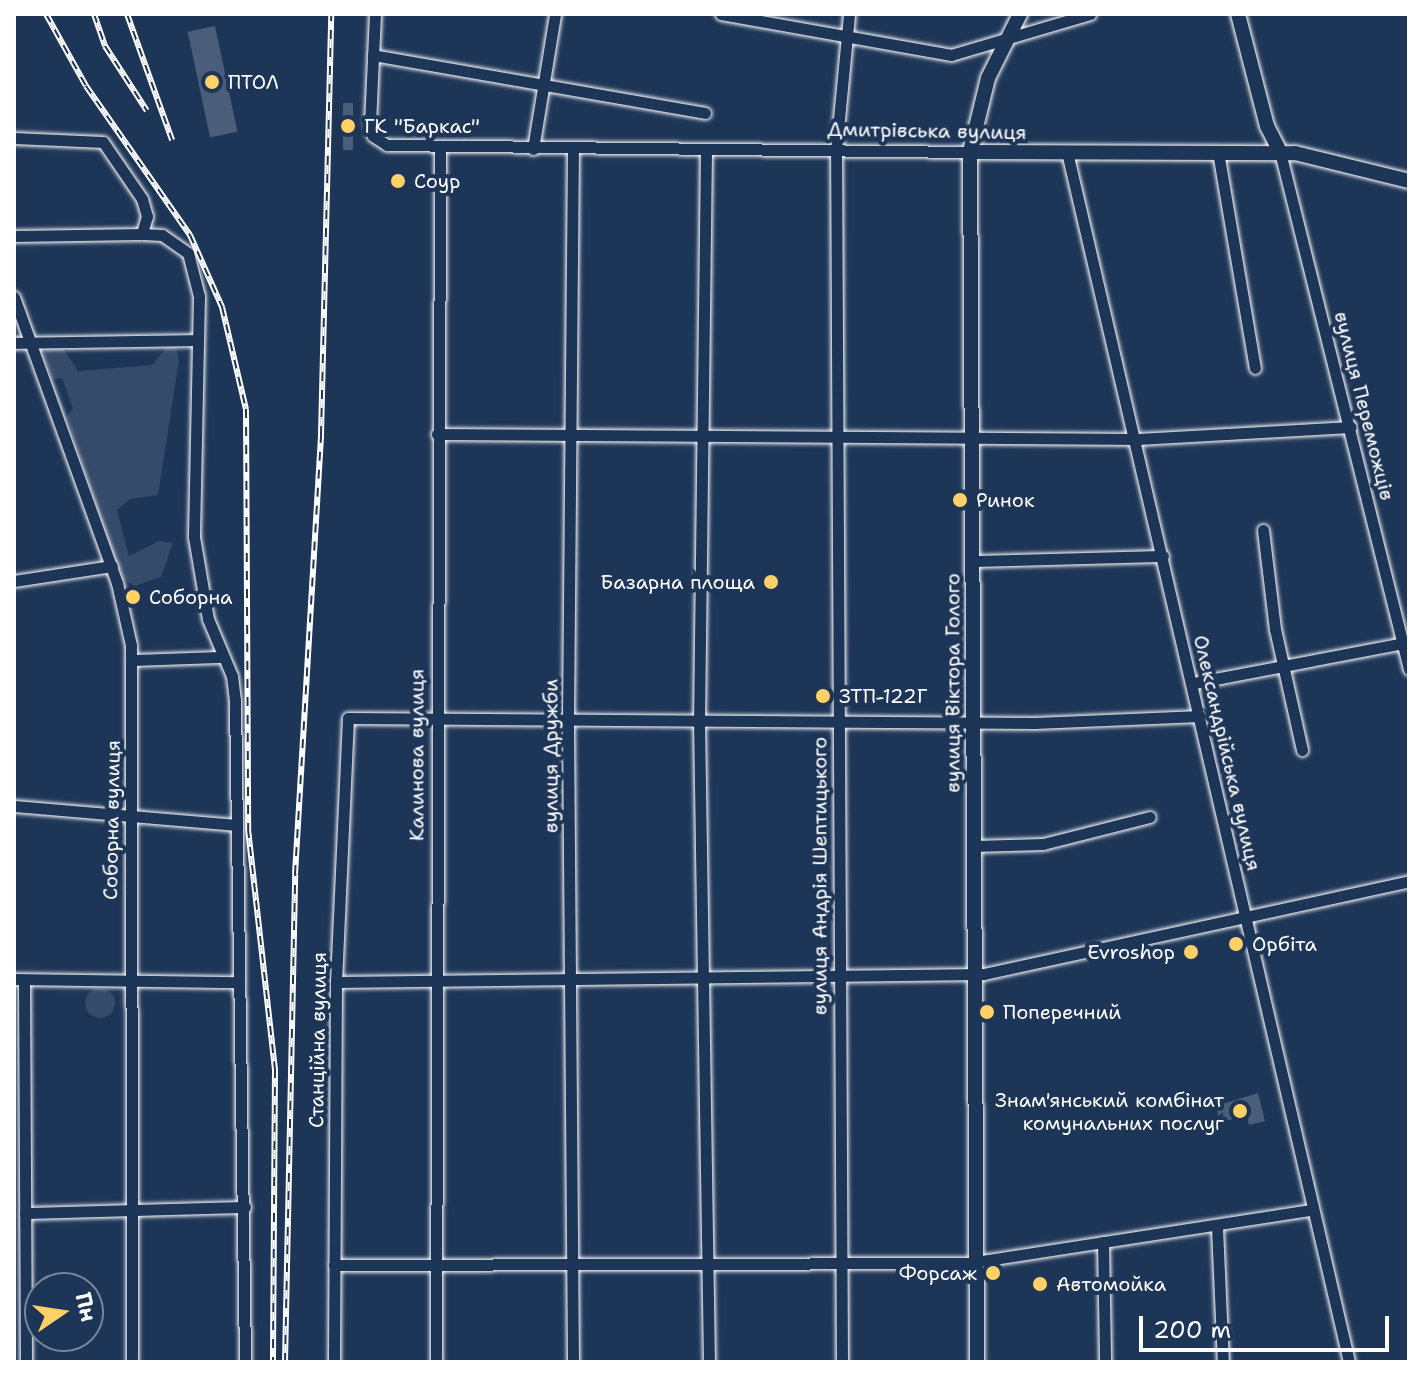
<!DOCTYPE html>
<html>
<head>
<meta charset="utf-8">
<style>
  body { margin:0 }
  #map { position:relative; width:1423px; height:1376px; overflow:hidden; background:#1d3557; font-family:"Shantell Sans",sans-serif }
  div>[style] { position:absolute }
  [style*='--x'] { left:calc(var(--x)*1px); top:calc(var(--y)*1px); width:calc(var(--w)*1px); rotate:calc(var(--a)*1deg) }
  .green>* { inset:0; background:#364b69 }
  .round { border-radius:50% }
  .building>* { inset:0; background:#4a5d79; transform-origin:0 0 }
  .roads { filter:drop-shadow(0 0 2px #fff) drop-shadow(0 0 2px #fff) }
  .minor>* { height:11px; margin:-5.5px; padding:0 5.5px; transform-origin:5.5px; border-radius:5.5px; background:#1d3557 }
  .major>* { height:14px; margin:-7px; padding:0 7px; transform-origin:7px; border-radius:7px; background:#1d3557 }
  .rail>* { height:6px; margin-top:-3px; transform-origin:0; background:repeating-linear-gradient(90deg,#1d3557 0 9px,#fff 0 18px); box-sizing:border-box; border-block:2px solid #fff }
  .dots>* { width:22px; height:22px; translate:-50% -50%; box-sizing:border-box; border:4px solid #1d3557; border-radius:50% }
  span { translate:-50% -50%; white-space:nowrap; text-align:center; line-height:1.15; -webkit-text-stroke:8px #1d3557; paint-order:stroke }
  .poi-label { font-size:20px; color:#fff }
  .left { translate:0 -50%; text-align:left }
  .right { translate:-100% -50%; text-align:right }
  .street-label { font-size:20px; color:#fff }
  .frame { position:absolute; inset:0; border:16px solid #fff; pointer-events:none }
  .north { position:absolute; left:24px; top:1272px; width:80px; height:80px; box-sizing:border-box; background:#1d3557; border:2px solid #77869a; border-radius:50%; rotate:77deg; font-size:22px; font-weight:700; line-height:32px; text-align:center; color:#fff }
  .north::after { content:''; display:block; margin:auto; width:28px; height:36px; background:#ffd166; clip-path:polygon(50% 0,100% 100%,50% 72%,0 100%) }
  .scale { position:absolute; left:1139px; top:1316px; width:250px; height:36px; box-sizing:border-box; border:4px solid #fff; border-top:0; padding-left:10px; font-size:24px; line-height:28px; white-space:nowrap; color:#fff; -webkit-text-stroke:6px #1d3557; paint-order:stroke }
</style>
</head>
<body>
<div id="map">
  <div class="green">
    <div style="clip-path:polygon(167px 346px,176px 347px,179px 360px,158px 495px,130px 499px,117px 510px,129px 556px,159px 541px,173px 543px,161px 577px,135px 586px,123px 579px,114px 558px,67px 416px,73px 409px,62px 378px,53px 379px,44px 356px,45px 348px,62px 347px,78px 371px,152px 365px)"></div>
    <div class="round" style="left:85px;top:988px;width:30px;height:30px"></div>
  </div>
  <div class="building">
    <div style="left:215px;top:26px;width:108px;height:28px;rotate:78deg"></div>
    <div style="left:343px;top:103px;width:10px;height:47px"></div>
    <div style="clip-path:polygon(1258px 1093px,1265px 1121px,1249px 1125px,1247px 1116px,1220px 1122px,1216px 1106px)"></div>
  </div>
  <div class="roads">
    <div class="minor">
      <div style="--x:375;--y:14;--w:109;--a:92.6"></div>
      <div style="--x:370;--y:123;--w:13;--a:77"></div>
      <div style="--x:373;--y:136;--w:17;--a:33"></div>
      <div style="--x:387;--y:145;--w:583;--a:0.69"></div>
      <div style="--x:721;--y:14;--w:234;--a:10.1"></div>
      <div style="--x:951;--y:55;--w:145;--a:-16.4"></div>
      <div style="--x:373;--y:55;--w:337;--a:9.9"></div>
      <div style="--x:14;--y:138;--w:89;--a:2.6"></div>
      <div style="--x:103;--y:142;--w:69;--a:55.6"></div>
      <div style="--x:142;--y:199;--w:18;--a:74"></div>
      <div style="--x:147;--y:216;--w:19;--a:106"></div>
      <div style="--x:142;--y:234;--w:20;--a:3"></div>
      <div style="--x:162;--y:235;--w:32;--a:35"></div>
      <div style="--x:188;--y:253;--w:44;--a:75.7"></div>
      <div style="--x:199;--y:296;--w:241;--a:91.2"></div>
      <div style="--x:194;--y:537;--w:83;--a:80.3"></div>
      <div style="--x:208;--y:619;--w:62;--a:67.2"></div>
      <div style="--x:232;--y:676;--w:24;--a:83"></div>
      <div style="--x:235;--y:700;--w:662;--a:89.13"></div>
      <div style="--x:533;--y:149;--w:137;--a:-80.7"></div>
      <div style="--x:706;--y:150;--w:570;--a:90.7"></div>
      <div style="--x:699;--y:720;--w:642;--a:89.11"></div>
      <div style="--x:1067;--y:152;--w:1242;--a:76.88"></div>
      <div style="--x:1218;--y:152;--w:219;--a:80.3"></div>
      <div style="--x:1280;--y:152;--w:533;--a:75.99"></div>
      <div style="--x:14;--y:236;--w:128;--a:-0.9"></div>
      <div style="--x:14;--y:297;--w:304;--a:70.2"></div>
      <div style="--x:117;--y:583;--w:64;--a:77.3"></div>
      <div style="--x:131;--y:645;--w:717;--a:89.92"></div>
      <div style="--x:14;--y:343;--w:182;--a:-0.9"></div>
      <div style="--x:437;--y:434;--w:701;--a:0.41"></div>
      <div style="--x:1138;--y:439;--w:213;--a:-3.2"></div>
      <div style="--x:1263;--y:530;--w:100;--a:83.1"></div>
      <div style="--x:1275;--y:629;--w:124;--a:77.4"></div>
      <div style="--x:972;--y:561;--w:191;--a:-1.5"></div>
      <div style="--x:14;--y:581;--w:99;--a:-8.7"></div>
      <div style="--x:132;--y:660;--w:88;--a:-2"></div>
      <div style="--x:1194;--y:683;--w:213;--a:-10.8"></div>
      <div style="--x:14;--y:806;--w:221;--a:4.9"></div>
      <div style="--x:974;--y:846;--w:69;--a:-1.7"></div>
      <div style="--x:1043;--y:844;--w:110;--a:-14.2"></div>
      <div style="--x:14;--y:979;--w:225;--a:0.8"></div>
      <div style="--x:24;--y:982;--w:380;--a:89.7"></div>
      <div style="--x:336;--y:982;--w:648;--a:-0.71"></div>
      <div style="--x:984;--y:974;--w:435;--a:-12.3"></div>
      <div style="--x:25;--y:1213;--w:220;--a:-1.6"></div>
      <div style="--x:1217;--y:1227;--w:135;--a:87.5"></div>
      <div style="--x:1103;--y:1242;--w:120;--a:89"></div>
      <div style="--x:334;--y:1265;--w:634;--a:-0.18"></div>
      <div style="--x:968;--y:1263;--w:348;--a:-8.8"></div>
      <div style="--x:334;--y:1362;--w:380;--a:-89.7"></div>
      <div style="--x:336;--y:982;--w:264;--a:-87.4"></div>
      <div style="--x:348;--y:718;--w:687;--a:0.42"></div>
      <div style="--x:1035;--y:723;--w:165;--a:-2.4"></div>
      <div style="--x:436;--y:1362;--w:1214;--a:-89.81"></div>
      <div style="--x:573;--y:1362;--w:643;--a:-90.45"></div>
      <div style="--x:568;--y:719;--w:569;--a:-89.5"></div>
      <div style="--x:842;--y:1362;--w:1212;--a:-90.28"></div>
      <div style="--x:836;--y:150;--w:137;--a:-84.5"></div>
    </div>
    <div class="major">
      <div style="--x:1238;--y:14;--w:116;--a:75.5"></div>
      <div style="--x:1267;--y:126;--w:29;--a:63"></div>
      <div style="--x:970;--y:152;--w:325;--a:0.2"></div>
      <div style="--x:1295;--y:153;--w:117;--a:13.8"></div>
      <div style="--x:977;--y:1362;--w:1210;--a:-90.33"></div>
      <div style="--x:970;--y:152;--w:76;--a:-76.3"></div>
      <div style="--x:988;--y:78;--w:72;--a:-63.4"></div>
    </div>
  </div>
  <div class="rail">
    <div style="--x:46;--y:14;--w:82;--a:60.9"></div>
    <div style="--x:86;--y:86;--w:182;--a:55.1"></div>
    <div style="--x:190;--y:235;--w:79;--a:66"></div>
    <div style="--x:222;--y:307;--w:105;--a:76.8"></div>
    <div style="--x:246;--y:409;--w:420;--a:89.7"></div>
    <div style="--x:248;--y:829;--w:242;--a:83.6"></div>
    <div style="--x:275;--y:1069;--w:293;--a:90.4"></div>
    <div style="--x:94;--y:14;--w:34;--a:71"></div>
    <div style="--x:105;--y:46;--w:77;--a:57.1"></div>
    <div style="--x:127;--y:14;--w:134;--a:70.3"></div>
    <div style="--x:285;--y:1362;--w:488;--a:-88.8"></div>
    <div style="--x:295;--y:874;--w:440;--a:-86.6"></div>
    <div style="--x:321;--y:435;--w:421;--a:-88.6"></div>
  </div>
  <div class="dots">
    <div style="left:212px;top:82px;background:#ffd166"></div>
    <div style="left:348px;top:126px;background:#ffd166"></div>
    <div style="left:398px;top:181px;background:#ffd166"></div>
    <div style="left:960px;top:500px;background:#ffd166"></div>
    <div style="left:771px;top:582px;background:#ffd166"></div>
    <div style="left:133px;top:597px;background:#ffd166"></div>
    <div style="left:823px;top:696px;background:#ffd166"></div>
    <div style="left:1236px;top:944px;background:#ffd166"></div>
    <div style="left:1191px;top:952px;background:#ffd166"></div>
    <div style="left:987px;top:1012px;background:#ffd166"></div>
    <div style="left:1240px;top:1111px;background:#ffd166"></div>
    <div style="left:993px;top:1273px;background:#ffd166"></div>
    <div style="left:1040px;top:1284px;background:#ffd166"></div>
  </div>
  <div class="poi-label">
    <span class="left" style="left:228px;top:82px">ПТОЛ</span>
    <span class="left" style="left:364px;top:126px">ГК "Баркас"</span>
    <span class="left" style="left:414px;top:181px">Соур</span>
    <span class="left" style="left:976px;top:500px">Ринок</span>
    <span class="right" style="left:755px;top:582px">Базарна площа</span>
    <span class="left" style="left:149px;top:597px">Соборна</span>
    <span class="left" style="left:839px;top:696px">ЗТП-122Г</span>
    <span class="left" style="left:1252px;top:944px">Орбіта</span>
    <span class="right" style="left:1175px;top:952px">Evroshop</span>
    <span class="left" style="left:1003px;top:1012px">Поперечний</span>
    <span class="right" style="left:1224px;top:1112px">Знам'янський комбінат<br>комунальних послуг</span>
    <span class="right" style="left:977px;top:1273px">Форсаж</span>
    <span class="left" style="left:1056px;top:1284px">Автомойка</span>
  </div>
  <div class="street-label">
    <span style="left:927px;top:131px;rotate:1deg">Дмитрівська вулиця</span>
    <span style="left:1364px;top:406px;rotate:76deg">вулиця Переможців</span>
    <span style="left:953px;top:683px;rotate:-90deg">вулиця Віктора Голого</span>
    <span style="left:1227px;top:753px;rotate:77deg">Олександрійська вулиця</span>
    <span style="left:417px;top:755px;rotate:-90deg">Калинова вулиця</span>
    <span style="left:551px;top:756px;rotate:-90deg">вулиця Дружби</span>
    <span style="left:112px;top:820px;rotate:-89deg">Соборна вулиця</span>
    <span style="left:820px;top:876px;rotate:-90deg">вулиця Андрія Шептицького</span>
    <span style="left:318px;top:1040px;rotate:-89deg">Станційна вулиця</span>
  </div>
  <div class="frame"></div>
  <div class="north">Пн</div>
  <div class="scale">200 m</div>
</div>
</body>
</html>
